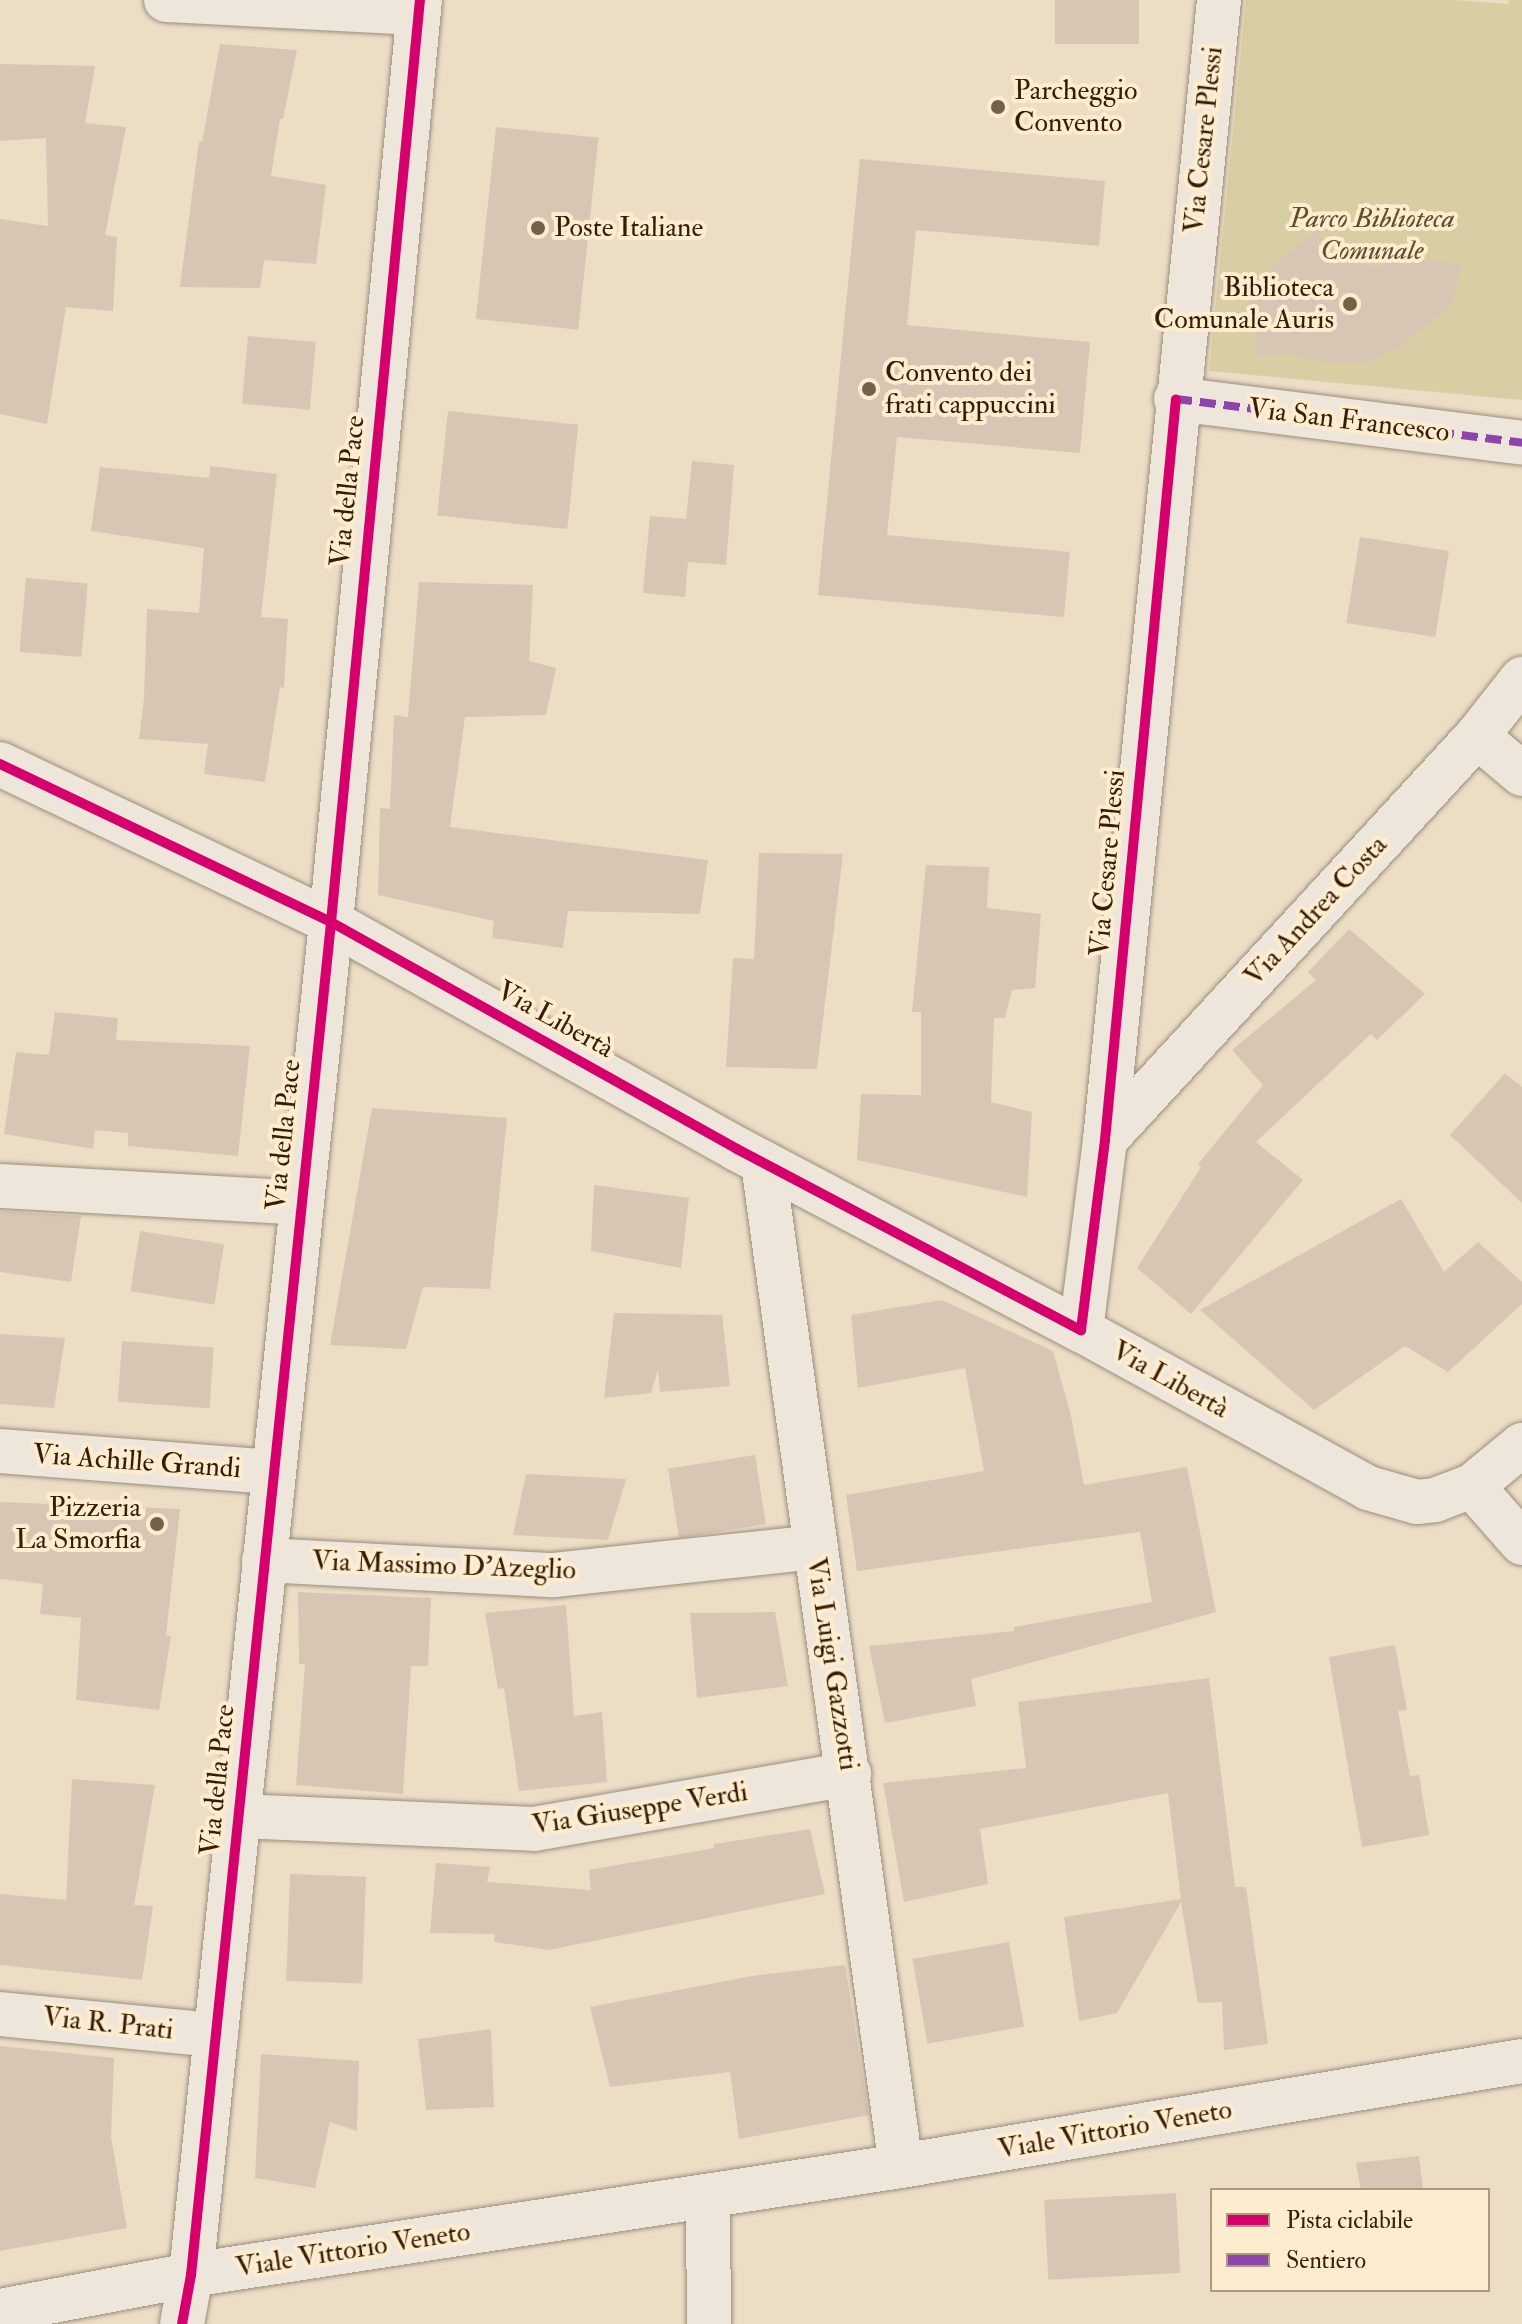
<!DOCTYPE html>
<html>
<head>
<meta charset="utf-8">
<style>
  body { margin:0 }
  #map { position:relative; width:1522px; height:2324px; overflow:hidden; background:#ecddc5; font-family:"IM FELL Double Pica",serif }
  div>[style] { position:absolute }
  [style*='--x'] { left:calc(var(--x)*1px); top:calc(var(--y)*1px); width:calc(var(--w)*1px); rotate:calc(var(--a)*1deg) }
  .green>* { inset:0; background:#d8cea3 }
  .building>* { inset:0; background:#d8c6b5; transform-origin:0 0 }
  .roads { filter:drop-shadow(0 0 2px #9a8e7e) drop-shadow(0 0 2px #9a8e7e) }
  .minor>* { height:44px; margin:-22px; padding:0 22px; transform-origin:22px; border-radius:22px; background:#eee6da }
  .quiet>* { height:8px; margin-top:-4px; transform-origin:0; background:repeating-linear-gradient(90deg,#8e44ad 0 16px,transparent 0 24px) }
  .cycleway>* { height:10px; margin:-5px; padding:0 5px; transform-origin:5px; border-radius:5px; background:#d6006c }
  .dots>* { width:22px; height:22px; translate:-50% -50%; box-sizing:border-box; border:4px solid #feecce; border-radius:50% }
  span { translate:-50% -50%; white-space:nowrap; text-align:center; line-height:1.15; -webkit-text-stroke:8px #feecce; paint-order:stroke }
  .poi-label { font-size:28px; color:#361d07 }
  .left { translate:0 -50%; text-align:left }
  .right { translate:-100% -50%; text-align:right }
  .street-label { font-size:28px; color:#361d07 }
  .park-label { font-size:28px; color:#624e2e; font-style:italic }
  .legend { position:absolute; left:1210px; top:2188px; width:280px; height:104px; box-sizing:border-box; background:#feecce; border:2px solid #ae997e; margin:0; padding:10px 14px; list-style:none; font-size:24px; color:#361d07 }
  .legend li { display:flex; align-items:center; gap:16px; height:40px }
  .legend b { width:40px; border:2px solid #ae997e }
</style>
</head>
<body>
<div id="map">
  <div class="green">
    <div style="clip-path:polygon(1246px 0,1454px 0,1508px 4px,1509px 0,1522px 0,1522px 400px,1209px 371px)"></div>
  </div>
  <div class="building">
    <div style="left:1055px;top:0;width:84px;height:44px"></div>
    <div style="clip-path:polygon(220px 44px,297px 50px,283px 119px,280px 119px,271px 176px,326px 185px,316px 264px,264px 260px,260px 288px,180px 287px,199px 141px,202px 142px)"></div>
    <div style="clip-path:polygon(0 64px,95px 66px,85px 123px,126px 127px,105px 235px,117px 237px,113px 311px,66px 307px,47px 424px,0 414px,0 219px,48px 226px,46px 138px,0 141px)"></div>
    <div style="left:496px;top:127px;width:103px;height:193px;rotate:6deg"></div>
    <div style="clip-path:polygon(860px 159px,1105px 181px,1099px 246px,916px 230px,907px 325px,1090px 342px,1080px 453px,897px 437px,887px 535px,1070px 552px,1064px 617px,818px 595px)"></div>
    <div style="clip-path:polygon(1319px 228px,1324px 251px,1379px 269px,1393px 256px,1462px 264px,1451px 305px,1400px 347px,1366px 363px,1318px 362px,1292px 354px,1254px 356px,1256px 335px,1238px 322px,1270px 268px)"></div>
    <div style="left:248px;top:336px;width:68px;height:68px;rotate:5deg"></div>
    <div style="left:448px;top:411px;width:131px;height:105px;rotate:6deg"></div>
    <div style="clip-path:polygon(692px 461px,734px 465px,726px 565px,688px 562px,685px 597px,643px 593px,650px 516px,686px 519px)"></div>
    <div style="clip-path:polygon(210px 466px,277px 474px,261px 617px,288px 619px,284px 688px,280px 687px,265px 782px,204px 774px,208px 744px,139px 739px,144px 698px,147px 609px,199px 613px,204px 548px,91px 531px,100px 467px,209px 478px)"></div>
    <div style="left:1360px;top:537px;width:90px;height:87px;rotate:9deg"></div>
    <div style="left:26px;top:578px;width:62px;height:74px;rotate:5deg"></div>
    <div style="clip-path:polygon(419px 582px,533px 585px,529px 661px,556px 668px,546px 715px,465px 717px,450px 827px,708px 860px,700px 914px,568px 911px,563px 948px,492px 938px,494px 921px,378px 895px,380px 808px,390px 809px,394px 715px,408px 717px)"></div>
    <div style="clip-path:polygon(759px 853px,843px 854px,817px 1069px,726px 1067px,733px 958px,754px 959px)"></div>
    <div style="clip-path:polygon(926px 865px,989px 867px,987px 908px,1041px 914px,1035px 988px,1012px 990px,1005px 1018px,994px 1018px,991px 1102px,1032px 1112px,1027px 1197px,857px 1160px,861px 1094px,921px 1095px,921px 1012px,912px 1012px)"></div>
    <div style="clip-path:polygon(1349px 929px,1425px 994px,1377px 1040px,1371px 1034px,1256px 1142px,1303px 1180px,1191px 1314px,1137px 1268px,1201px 1167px,1198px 1164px,1263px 1085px,1232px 1050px,1316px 980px,1308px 972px)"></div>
    <div style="clip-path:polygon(55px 1012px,118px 1018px,116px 1040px,250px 1046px,238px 1156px,128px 1146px,128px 1133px,95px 1130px,93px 1149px,4px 1134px,16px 1052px,49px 1055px)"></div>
    <div style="clip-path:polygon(1505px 1073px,1522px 1087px,1522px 1203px,1450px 1135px)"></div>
    <div style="clip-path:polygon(372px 1108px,507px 1118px,490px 1289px,423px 1287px,406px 1349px,330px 1345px)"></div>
    <div style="clip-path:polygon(594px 1185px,689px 1198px,681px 1268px,591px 1251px)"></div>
    <div style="clip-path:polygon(1401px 1199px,1444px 1272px,1478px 1242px,1522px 1282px,1522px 1304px,1448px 1372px,1405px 1346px,1314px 1410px,1200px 1310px)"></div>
    <div style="clip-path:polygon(0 1211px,81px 1216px,71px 1282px,0 1272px)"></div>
    <div style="left:140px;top:1231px;width:85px;height:61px;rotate:9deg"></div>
    <div style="clip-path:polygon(942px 1300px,1053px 1351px,1071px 1416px,1084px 1485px,1187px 1467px,1216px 1612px,971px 1679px,976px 1706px,885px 1723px,869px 1646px,1014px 1631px,1014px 1627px,1152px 1602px,1140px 1532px,857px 1571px,846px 1495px,984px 1471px,965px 1368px,858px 1388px,851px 1315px)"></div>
    <div style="clip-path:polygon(614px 1313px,722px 1315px,730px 1386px,660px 1392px,658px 1370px,651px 1393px,604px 1398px)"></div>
    <div style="clip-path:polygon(0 1334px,65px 1338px,54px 1408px,0 1404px)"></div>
    <div style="left:122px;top:1341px;width:92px;height:61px;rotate:4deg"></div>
    <div style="left:755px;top:1455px;width:70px;height:88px;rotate:81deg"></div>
    <div style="clip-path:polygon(526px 1474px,626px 1479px,608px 1540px,513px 1535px)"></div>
    <div style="clip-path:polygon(0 1502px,180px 1509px,166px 1635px,171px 1636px,159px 1710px,76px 1700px,81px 1618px,40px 1614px,43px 1584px,0 1579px)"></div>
    <div style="clip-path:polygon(298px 1592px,431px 1598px,428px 1666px,411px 1666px,403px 1794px,296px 1785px,305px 1664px,299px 1664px)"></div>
    <div style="clip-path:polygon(566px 1605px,574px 1716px,602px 1712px,607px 1782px,519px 1791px,504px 1688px,498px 1689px,485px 1613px)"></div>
    <div style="clip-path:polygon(775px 1612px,788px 1686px,697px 1698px,690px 1613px)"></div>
    <div style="clip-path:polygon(1395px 1645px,1407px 1710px,1398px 1711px,1410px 1776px,1419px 1775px,1429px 1835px,1362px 1847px,1329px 1657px)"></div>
    <div style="clip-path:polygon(1209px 1678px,1235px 1887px,1246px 1887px,1268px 2044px,1224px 2050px,1222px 2002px,1198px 2003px,1181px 1902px,1117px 2013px,1079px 2021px,1064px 1917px,1181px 1899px,1168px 1793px,980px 1829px,988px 1884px,904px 1902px,883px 1783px,1026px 1768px,1018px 1702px)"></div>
    <div style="clip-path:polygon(72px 1779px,155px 1785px,134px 1905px,153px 1906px,142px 1980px,0 1965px,0 1894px,66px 1900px)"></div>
    <div style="clip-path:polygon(810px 1829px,825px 1894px,549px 1950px,494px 1942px,495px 1934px,430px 1933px,436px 1863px,490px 1867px,487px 1882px,591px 1890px,589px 1870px,714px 1848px,714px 1844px)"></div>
    <div style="left:290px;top:1874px;width:76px;height:107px;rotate:2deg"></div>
    <div style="left:1009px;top:1942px;width:86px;height:98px;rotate:80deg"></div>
    <div style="clip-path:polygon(845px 1965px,869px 2115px,739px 2139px,730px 2072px,610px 2087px,590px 2007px,752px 1976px)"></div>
    <div style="clip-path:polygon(491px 2029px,494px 2107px,426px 2110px,418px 2039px)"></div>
    <div style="clip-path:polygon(0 2046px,114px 2058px,111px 2137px,127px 2228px,0 2251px)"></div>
    <div style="clip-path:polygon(261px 2054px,359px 2061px,357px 2131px,330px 2122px,315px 2188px,255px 2178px)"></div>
    <div style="clip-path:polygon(1419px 2156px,1423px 2190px,1361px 2190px,1356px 2163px)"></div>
    <div style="left:1176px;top:2193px;width:80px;height:132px;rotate:87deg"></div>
  </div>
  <div class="roads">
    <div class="minor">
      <div style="--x:166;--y:0;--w:252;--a:3"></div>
      <div style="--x:1176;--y:399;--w:349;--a:7.2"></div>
      <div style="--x:1477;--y:736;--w:59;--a:40.2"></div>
      <div style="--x:0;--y:764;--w:367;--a:25.5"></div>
      <div style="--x:331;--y:922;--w:465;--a:29.2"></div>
      <div style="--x:737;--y:1149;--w:389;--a:27.8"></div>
      <div style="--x:1081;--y:1330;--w:328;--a:28.8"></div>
      <div style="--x:1368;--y:1488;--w:51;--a:15.9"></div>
      <div style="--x:1417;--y:1502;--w:18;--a:-6"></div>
      <div style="--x:1435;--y:1500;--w:40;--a:-21"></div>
      <div style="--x:1472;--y:1486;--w:65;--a:-39.4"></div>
      <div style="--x:1105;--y:1140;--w:549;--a:-47.36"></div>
      <div style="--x:1477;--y:736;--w:73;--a:-51.7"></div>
      <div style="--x:763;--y:1163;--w:1012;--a:82.17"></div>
      <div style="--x:0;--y:1186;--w:302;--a:3.2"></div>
      <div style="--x:1081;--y:1330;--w:192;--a:-82.8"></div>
      <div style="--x:1105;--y:1140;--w:1146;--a:-84.29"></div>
      <div style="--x:0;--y:1451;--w:274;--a:4.4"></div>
      <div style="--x:1472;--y:1486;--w:76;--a:48.7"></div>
      <div style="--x:264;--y:1560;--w:290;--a:3"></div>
      <div style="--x:554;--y:1575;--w:262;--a:-6.1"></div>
      <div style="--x:238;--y:1816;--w:296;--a:2.5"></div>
      <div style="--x:534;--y:1829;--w:320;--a:-9.9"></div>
      <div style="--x:0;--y:2014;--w:217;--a:5.6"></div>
      <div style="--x:708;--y:2196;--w:128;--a:89.6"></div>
      <div style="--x:0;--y:2311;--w:194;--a:-10.7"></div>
      <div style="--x:191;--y:2275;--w:718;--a:-8.73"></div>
      <div style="--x:901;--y:2166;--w:630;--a:-9.6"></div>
      <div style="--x:182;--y:2324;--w:50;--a:-79.6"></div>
      <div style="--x:191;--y:2275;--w:1360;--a:-84.09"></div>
      <div style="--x:331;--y:922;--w:926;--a:-84.49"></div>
    </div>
  </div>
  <div class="quiet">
    <div style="--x:1176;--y:399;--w:349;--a:7.2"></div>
  </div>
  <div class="cycleway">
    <div style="--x:0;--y:764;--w:367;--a:25.5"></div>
    <div style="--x:331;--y:922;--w:465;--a:29.2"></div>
    <div style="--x:737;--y:1149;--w:389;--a:27.8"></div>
    <div style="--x:1081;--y:1330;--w:192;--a:-82.8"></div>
    <div style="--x:1105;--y:1140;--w:744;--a:-84.53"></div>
    <div style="--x:182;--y:2324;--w:50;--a:-79.6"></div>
    <div style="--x:191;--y:2275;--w:1360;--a:-84.09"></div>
    <div style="--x:331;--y:922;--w:926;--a:-84.49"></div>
  </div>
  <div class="dots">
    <div style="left:998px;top:107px;background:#76604a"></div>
    <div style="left:538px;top:228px;background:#76604a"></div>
    <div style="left:1350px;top:304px;background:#76604a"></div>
    <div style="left:869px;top:389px;background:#76604a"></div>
    <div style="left:157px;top:1524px;background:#76604a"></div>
  </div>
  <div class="poi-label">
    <span class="left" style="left:1014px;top:107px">Parcheggio<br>Convento</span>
    <span class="left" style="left:554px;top:228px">Poste Italiane</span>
    <span class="right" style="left:1334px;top:304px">Biblioteca<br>Comunale Auris</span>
    <span class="left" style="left:885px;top:389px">Convento dei<br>frati cappuccini</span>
    <span class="right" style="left:141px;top:1524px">Pizzeria<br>La Smorfia</span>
  </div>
  <div class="street-label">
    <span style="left:1204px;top:140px;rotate:-84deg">Via Cesare Plessi</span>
    <span style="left:1349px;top:421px;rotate:7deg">Via San Francesco</span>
    <span style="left:348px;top:491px;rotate:-84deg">Via della Pace</span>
    <span style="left:1108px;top:863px;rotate:-85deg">Via Cesare Plessi</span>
    <span style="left:1316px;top:911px;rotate:-47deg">Via Andrea Costa</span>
    <span style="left:555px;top:1020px;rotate:29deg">Via Libertà</span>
    <span style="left:284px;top:1135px;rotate:-84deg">Via della Pace</span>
    <span style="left:1170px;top:1380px;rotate:29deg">Via Libertà</span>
    <span style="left:137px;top:1462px;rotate:4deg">Via Achille Grandi</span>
    <span style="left:444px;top:1566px;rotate:2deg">Via Massimo D'Azeglio</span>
    <span style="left:832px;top:1664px;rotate:81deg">Via Luigi Gazzotti</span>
    <span style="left:218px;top:1780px;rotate:-84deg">Via della Pace</span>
    <span style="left:640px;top:1809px;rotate:-9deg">Via Giuseppe Verdi</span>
    <span style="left:108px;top:2024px;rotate:6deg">Via R. Prati</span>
    <span style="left:1115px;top:2130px;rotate:-10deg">Viale Vittorio Veneto</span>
    <span style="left:353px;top:2250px;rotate:-9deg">Viale Vittorio Veneto</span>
  </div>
  <div class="park-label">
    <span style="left:1372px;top:235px">Parco Biblioteca<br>Comunale</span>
  </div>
  <ul class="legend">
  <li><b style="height:10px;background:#d6006c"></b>Pista ciclabile</li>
  <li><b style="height:10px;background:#8e44ad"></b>Sentiero</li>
  </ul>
</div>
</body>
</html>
